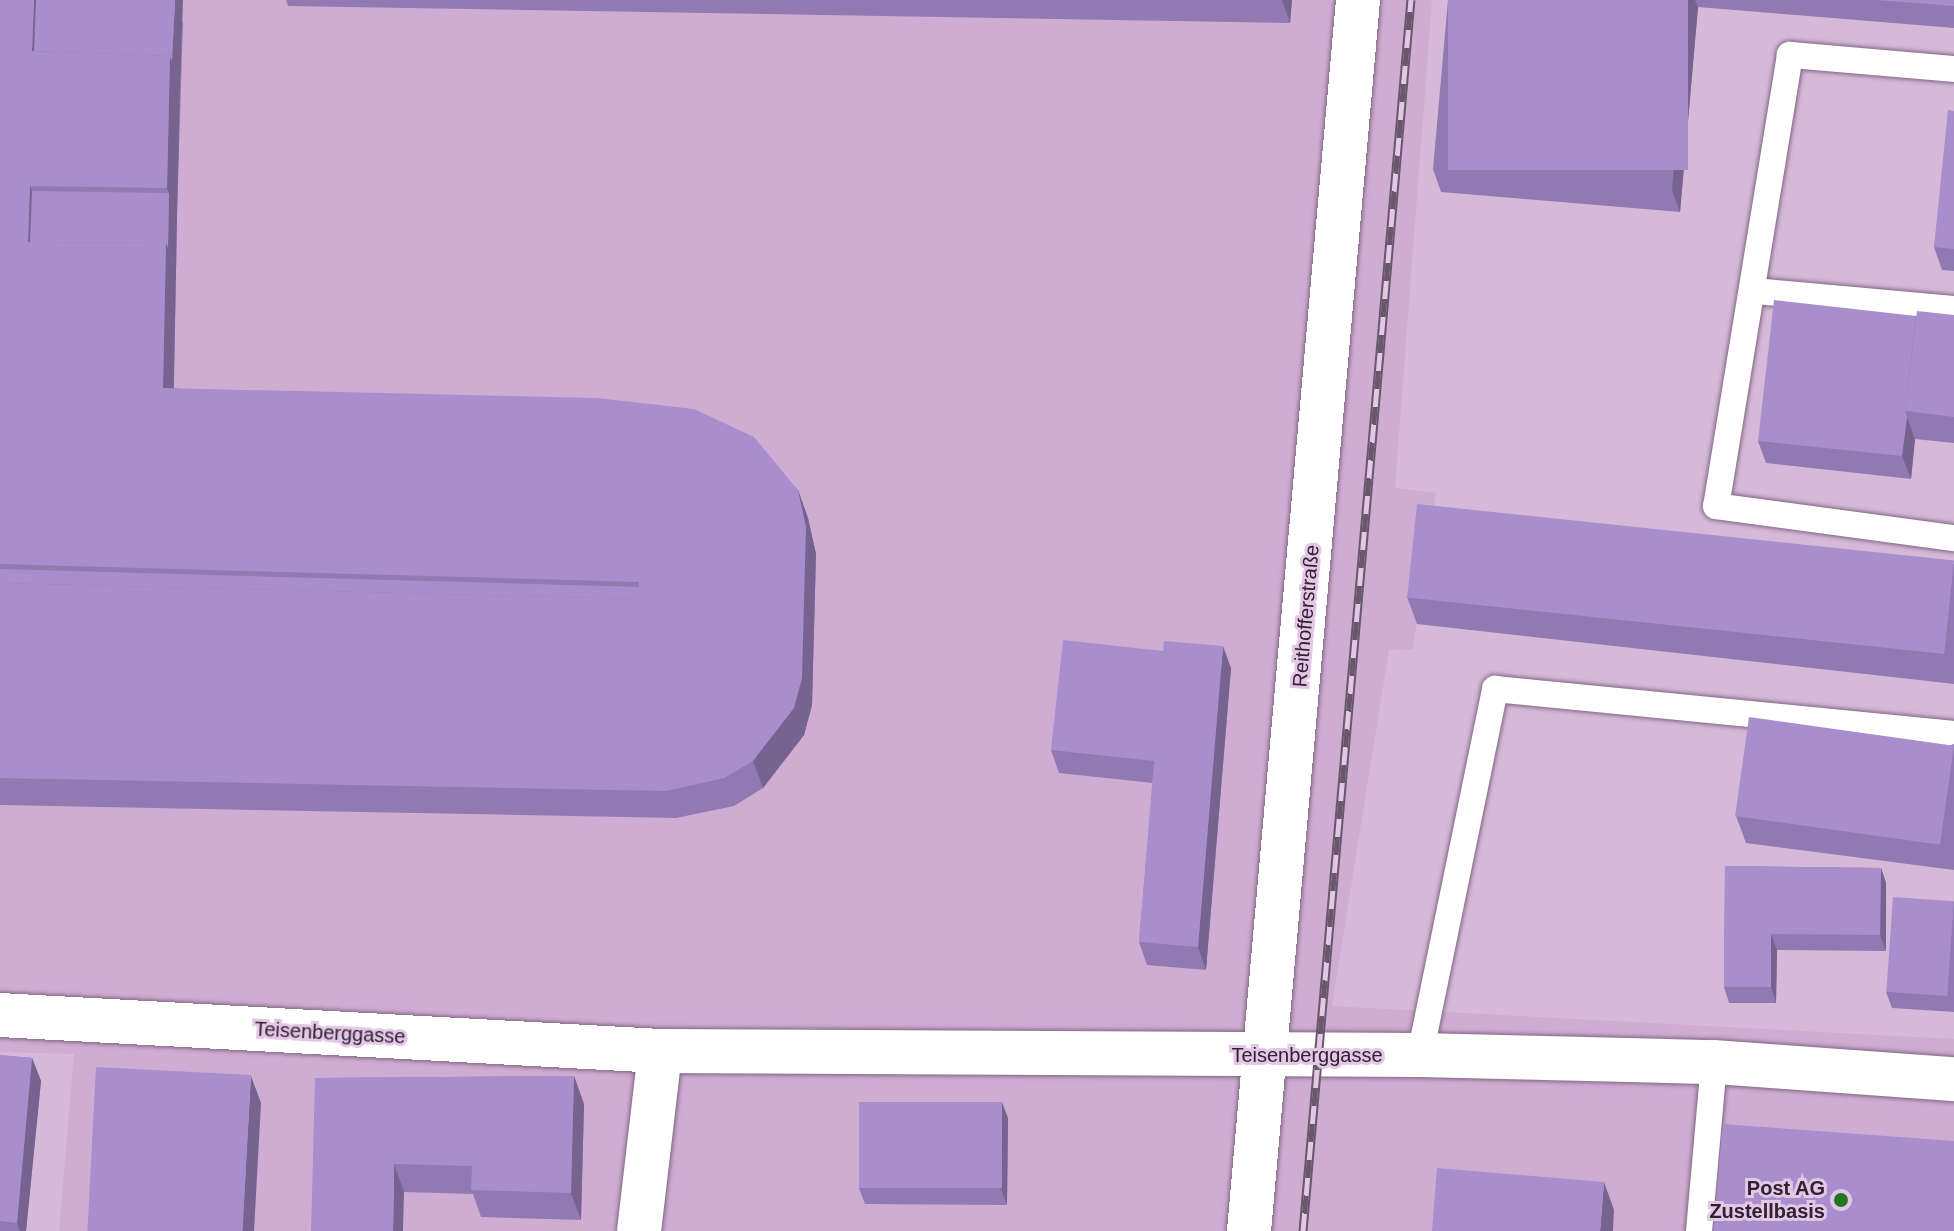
<!DOCTYPE html>
<html>
<head>
<meta charset="utf-8">
<style>
  body { margin:0 }
  #map { position:relative; width:1954px; height:1231px; overflow:hidden; background:#d6b9d9; font-family:Arial,sans-serif }
  div>[style] { position:absolute }
  [style*='--x'] { left:calc(var(--x)*1px); top:calc(var(--y)*1px); width:calc(var(--w)*1px); rotate:calc(var(--a)*1deg) }
  .built>* { inset:0; background:#cfadd3 }
  .roads { filter:drop-shadow(0 0 2px #806683) drop-shadow(0 0 2px #806683) }
  .service>* { height:26px; margin:-13px; padding:0 13px; transform-origin:13px; border-radius:13px; background:#fff }
  .minor>* { height:44px; margin:-22px; padding:0 22px; transform-origin:22px; border-radius:22px; background:#fff }
  .rail>* { height:9px; margin-top:-4.5px; transform-origin:0; background:repeating-linear-gradient(90deg,#e4c6e6 0 18px,#69586b 0 36px); box-sizing:border-box; border-block:2px solid #69586b }
  .wall>* { inset:0; background:#917ab1 }
  .shaded-wall>* { inset:0; background:#766390 }
  .building>* { inset:0; background:#a98ece; transform-origin:0 0 }
  .dots>* { width:22px; height:22px; translate:-50% -50%; box-sizing:border-box; border:4px solid #e4c6e6; border-radius:50% }
  span { translate:-50% -50%; white-space:nowrap; text-align:center; line-height:1.15; -webkit-text-stroke:6px #e4c6e6; paint-order:stroke }
  .street-label { font-size:20px; color:#2e232f }
  .poi-label { font-size:20px; color:#2e232f; font-weight:700 }
  .right { translate:-100% -50%; text-align:right }
</style>
</head>
<body>
<div id="map">
  <div class="built">
    <div style="clip-path:polygon(0 0,1432px 0,1395px 488px,1436px 493px,1413px 649px,1389px 650px,1332px 1006px,1954px 1039px,1954px 1231px,59px 1231px,74px 1054px,0 1052px)"></div>
  </div>
  <div class="roads">
    <div class="service">
      <div style="--x:1954;--y:69;--w:165;--a:-175.1"></div>
      <div style="--x:1790;--y:55;--w:457;--a:99.3"></div>
      <div style="--x:1716;--y:506;--w:240;--a:7.7"></div>
      <div style="--x:1755;--y:291;--w:200;--a:5.2"></div>
      <div style="--x:1420;--y:1055;--w:374;--a:-78.4"></div>
      <div style="--x:1495;--y:689;--w:461;--a:5.6"></div>
      <div style="--x:1699;--y:1231;--w:170;--a:-84.9"></div>
    </div>
    <div class="minor">
      <div style="--x:0;--y:1015;--w:661;--a:3.12"></div>
      <div style="--x:660;--y:1051;--w:760;--a:0.3"></div>
      <div style="--x:1420;--y:1055;--w:294;--a:1.4"></div>
      <div style="--x:1714;--y:1062;--w:241;--a:4.1"></div>
      <div style="--x:639;--y:1231;--w:181;--a:-83.3"></div>
      <div style="--x:1249;--y:1231;--w:1236;--a:-84.94"></div>
    </div>
  </div>
  <div class="rail">
    <div style="--x:1303;--y:1231;--w:1236;--a:-84.99"></div>
  </div>
  <div class="wall">
    <div style="clip-path:polygon(0 0,183px 22px,177px 215px,174px 388px,798px 490px,808px 518px,816px 554px,812px 705px,804px 735px,763px 788px,734px 806px,676px 818px,0 805px)"></div>
    <div style="clip-path:polygon(284px 0,1292px 0,1290px 23px,288px 6px,286px 0)"></div>
    <div style="clip-path:polygon(1448px 0,1954px 0,1954px 28px,1698px 7px,1680px 212px,1441px 192px,1433px 169px)"></div>
    <div style="clip-path:polygon(1954px 111px,1954px 271px,1942px 270px,1934px 247px)"></div>
    <div style="clip-path:polygon(1954px 315px,1954px 443px,1915px 439px,1911px 479px,1766px 463px,1758px 441px,1916px 316px)"></div>
    <div style="clip-path:polygon(1954px 564px,1954px 684px,1417px 624px,1407px 597px)"></div>
    <div style="clip-path:polygon(1163px 651px,1231px 668px,1206px 970px,1147px 965px,1139px 942px,1153px 783px,1059px 773px,1051px 750px)"></div>
    <div style="clip-path:polygon(1954px 744px,1954px 870px,1746px 843px,1736px 816px)"></div>
    <div style="clip-path:polygon(1725px 866px,1881px 868px,1886px 883px,1886px 951px,1777px 950px,1776px 1003px,1729px 1003px,1724px 987px)"></div>
    <div style="clip-path:polygon(1954px 901px,1954px 1012px,1892px 1008px,1886px 992px)"></div>
    <div style="clip-path:polygon(0 1055px,32px 1058px,41px 1081px,26px 1231px,0 1231px)"></div>
    <div style="clip-path:polygon(574px 1076px,584px 1104px,581px 1220px,481px 1217px,473px 1194px,404px 1192px,315px 1078px)"></div>
    <div style="clip-path:polygon(1008px 1118px,1007px 1205px,865px 1204px,859px 1188px)"></div>
  </div>
  <div class="shaded-wall">
    <div style="clip-path:polygon(34px 0,36px 0,43px 56px,32px 51px)"></div>
    <div style="clip-path:polygon(175px 0,183px 0,180px 84px,172px 61px)"></div>
    <div style="clip-path:polygon(1282px 0,1292px 0,1290px 23px)"></div>
    <div style="clip-path:polygon(1688px 0,1695px 0,1698px 7px,1680px 212px,1672px 190px)"></div>
    <div style="clip-path:polygon(170px 56px,180px 84px,177px 215px,167px 188px)"></div>
    <div style="clip-path:polygon(30px 186px,40px 214px,30px 247px,28px 242px)"></div>
    <div style="clip-path:polygon(169px 193px,177px 215px,176px 270px,168px 248px)"></div>
    <div style="clip-path:polygon(166px 243px,176px 270px,173px 415px,163px 388px)"></div>
    <div style="clip-path:polygon(1907px 417px,1915px 439px,1911px 479px,1902px 456px)"></div>
    <div style="clip-path:polygon(798px 490px,808px 518px,816px 554px,812px 705px,804px 735px,763px 788px,753px 761px)"></div>
    <div style="clip-path:polygon(1223px 646px,1231px 668px,1206px 970px,1198px 947px)"></div>
    <div style="clip-path:polygon(1881px 868px,1886px 883px,1886px 951px,1880px 935px)"></div>
    <div style="clip-path:polygon(1771px 934px,1777px 950px,1776px 1003px,1771px 987px)"></div>
    <div style="clip-path:polygon(32px 1058px,41px 1081px,26px 1231px,20px 1231px,17px 1223px)"></div>
    <div style="clip-path:polygon(251px 1076px,261px 1103px,254px 1231px,242px 1231px)"></div>
    <div style="clip-path:polygon(574px 1076px,584px 1104px,581px 1220px,571px 1193px)"></div>
    <div style="clip-path:polygon(1002px 1102px,1008px 1118px,1007px 1205px,1001px 1189px)"></div>
    <div style="clip-path:polygon(394px 1164px,404px 1192px,403px 1231px,393px 1231px)"></div>
    <div style="clip-path:polygon(1604px 1182px,1614px 1210px,1613px 1231px,1600px 1231px)"></div>
  </div>
  <div class="building">
    <div style="clip-path:polygon(0 0,34px 0,32px 51px,170px 56px,167px 188px,30px 186px,28px 242px,166px 243px,163px 388px,597px 398px,694px 409px,754px 437px,798px 490px,806px 527px,802px 678px,794px 708px,753px 761px,724px 778px,666px 791px,0 778px,0 583px,639px 599px,639px 582px,0 564px)"></div>
    <div style="clip-path:polygon(36px 0,175px 0,172px 61px,170px 56px,34px 51px)"></div>
    <div style="left:1448px;top:0;width:240px;height:170px"></div>
    <div style="clip-path:polygon(1876px 0,1954px 0,1954px 6px)"></div>
    <div style="clip-path:polygon(1948px 110px,1954px 111px,1954px 249px,1934px 247px)"></div>
    <div style="clip-path:polygon(32px 191px,169px 193px,168px 248px,166px 243px,30px 242px)"></div>
    <div style="clip-path:polygon(1774px 300px,1916px 316px,1905px 411px,1907px 417px,1902px 456px,1758px 441px)"></div>
    <div style="clip-path:polygon(1917px 311px,1954px 315px,1954px 417px,1905px 411px)"></div>
    <div style="left:1417px;top:504px;width:540px;height:94px;rotate:6deg"></div>
    <div style="clip-path:polygon(0 569px,639px 587px,639px 599px,0 583px)"></div>
    <div style="clip-path:polygon(1063px 640px,1163px 651px,1164px 641px,1223px 646px,1198px 947px,1139px 942px,1154px 761px,1051px 750px)"></div>
    <div style="left:1749px;top:717px;width:207px;height:100px;rotate:8deg"></div>
    <div style="clip-path:polygon(1725px 866px,1881px 868px,1880px 935px,1771px 934px,1771px 987px,1724px 987px)"></div>
    <div style="left:1893px;top:897px;width:61px;height:95px;rotate:4deg"></div>
    <div style="clip-path:polygon(0 1055px,32px 1058px,17px 1223px,0 1221px)"></div>
    <div style="left:96px;top:1067px;width:155px;height:164px;rotate:3deg"></div>
    <div style="clip-path:polygon(574px 1076px,571px 1193px,471px 1190px,472px 1166px,394px 1164px,393px 1231px,311px 1231px,315px 1078px)"></div>
    <div style="left:859px;top:1102px;width:143px;height:86px"></div>
    <div style="clip-path:polygon(1723px 1124px,1954px 1141px,1954px 1231px,1714px 1231px)"></div>
    <div style="clip-path:polygon(1437px 1168px,1604px 1182px,1600px 1231px,1432px 1231px)"></div>
  </div>
  <div class="dots">
    <div style="left:1841px;top:1200px;background:#207622"></div>
  </div>
  <div class="street-label">
    <span style="left:1306px;top:616px;rotate:-85deg">Reithofferstraße</span>
    <span style="left:330px;top:1033px;rotate:3deg">Teisenberggasse</span>
    <span style="left:1307px;top:1055px">Teisenberggasse</span>
  </div>
  <div class="poi-label">
    <span class="right" style="left:1825px;top:1200px">Post AG<br>Zustellbasis</span>
  </div>
</div>
</body>
</html>
